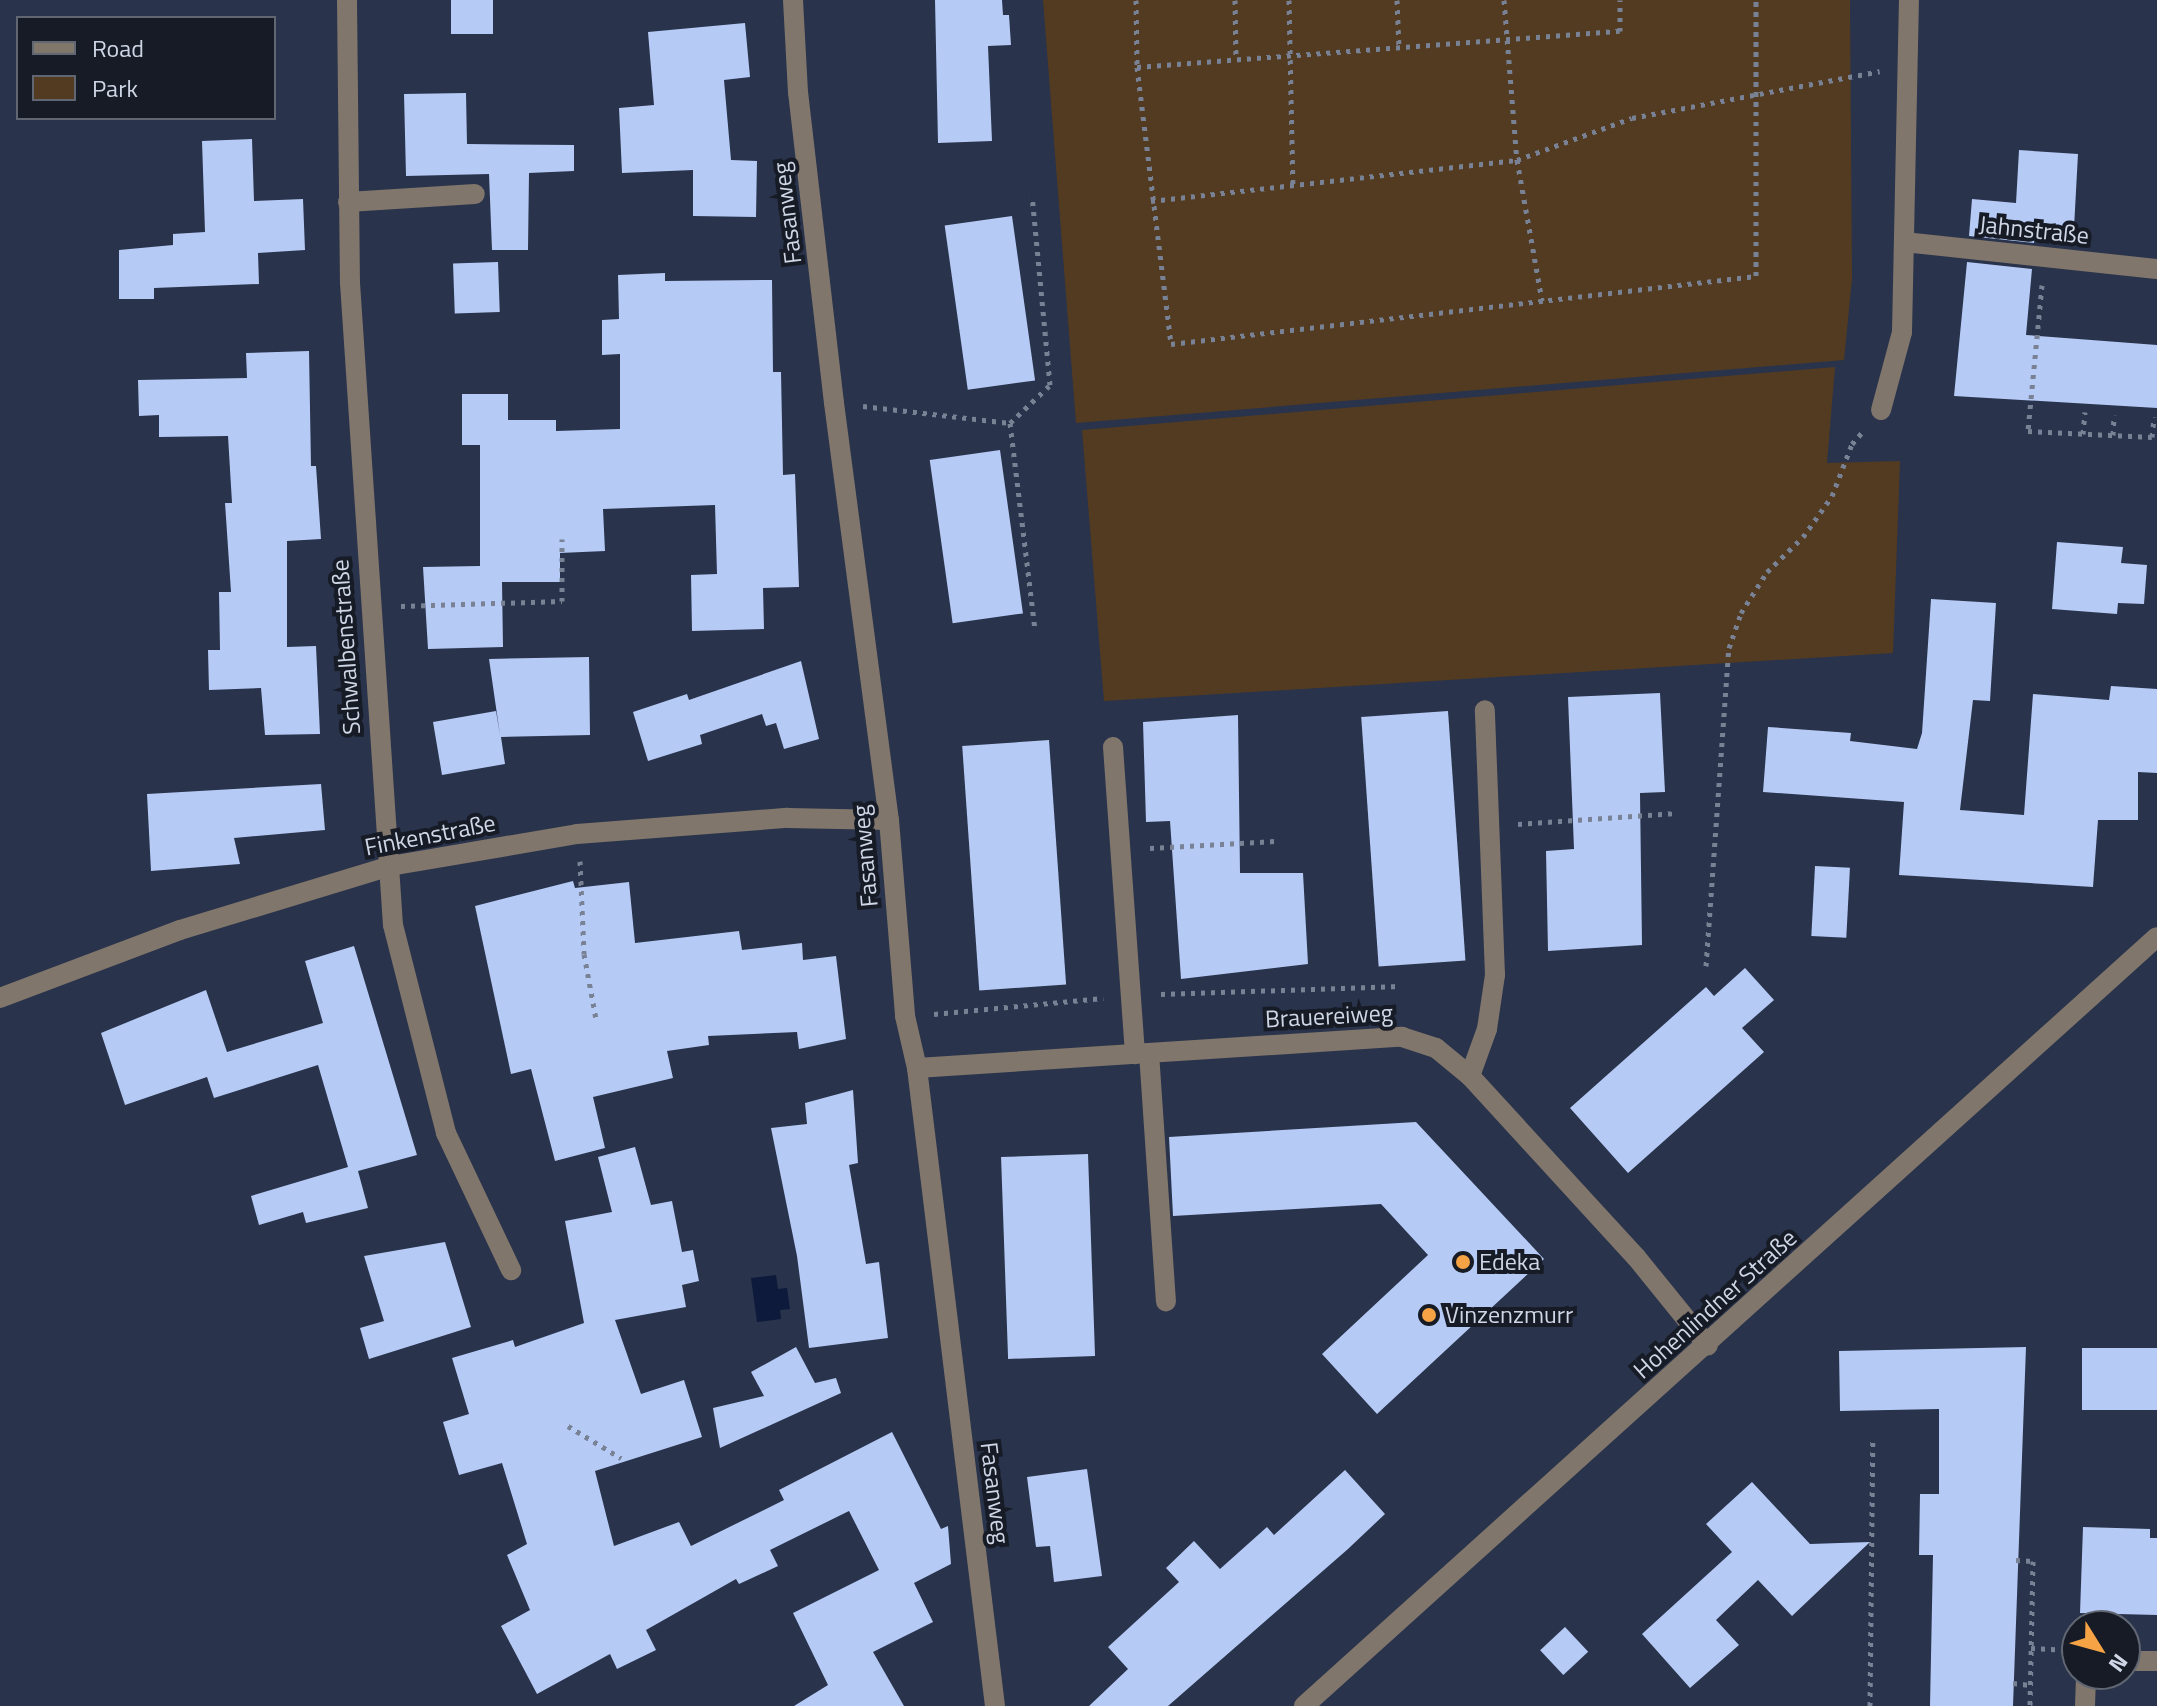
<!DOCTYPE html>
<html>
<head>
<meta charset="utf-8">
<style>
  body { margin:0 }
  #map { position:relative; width:2157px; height:1706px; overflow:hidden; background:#29334b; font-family:"Titillium Web",sans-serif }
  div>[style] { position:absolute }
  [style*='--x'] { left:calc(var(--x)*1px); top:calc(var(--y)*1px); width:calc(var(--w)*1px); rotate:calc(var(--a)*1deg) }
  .green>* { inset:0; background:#533b21 }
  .water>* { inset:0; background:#0d1a3b }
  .building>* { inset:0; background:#b6caf6; transform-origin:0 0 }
  .path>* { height:5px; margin-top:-2.5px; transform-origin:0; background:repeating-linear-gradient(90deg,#798295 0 4px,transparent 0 10px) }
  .minor>* { height:20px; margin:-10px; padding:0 10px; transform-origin:10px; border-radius:10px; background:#80766b }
  .dots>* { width:22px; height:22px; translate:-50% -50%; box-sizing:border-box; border:4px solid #161b26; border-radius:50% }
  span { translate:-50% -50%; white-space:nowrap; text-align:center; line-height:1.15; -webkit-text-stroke:8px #161b26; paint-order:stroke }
  .street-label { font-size:24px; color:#cfd6e5 }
  .poi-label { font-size:24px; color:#cfd6e5 }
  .left { translate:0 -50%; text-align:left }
  .legend { position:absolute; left:16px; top:16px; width:260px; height:104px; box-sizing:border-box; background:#161b26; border:2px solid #606672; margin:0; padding:10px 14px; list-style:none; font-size:24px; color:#cfd6e5 }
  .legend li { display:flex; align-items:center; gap:16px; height:40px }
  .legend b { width:40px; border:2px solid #606672 }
  .north { position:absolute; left:2061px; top:1610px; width:80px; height:80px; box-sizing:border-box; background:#161b26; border:2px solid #606672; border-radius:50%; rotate:127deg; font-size:22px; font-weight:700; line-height:32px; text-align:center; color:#cfd6e5 }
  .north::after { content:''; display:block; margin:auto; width:28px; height:36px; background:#f5a345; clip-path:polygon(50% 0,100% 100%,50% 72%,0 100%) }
</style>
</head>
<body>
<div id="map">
  <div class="green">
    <div style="clip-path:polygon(1043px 0,1850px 0,1852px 279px,1844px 360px,1076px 423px)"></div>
    <div style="clip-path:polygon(1835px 367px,1827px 463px,1900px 461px,1893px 653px,1104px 701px,1082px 430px)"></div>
  </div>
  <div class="water">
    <div style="clip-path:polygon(776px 1275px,778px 1289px,787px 1288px,790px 1309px,780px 1310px,781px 1319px,757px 1322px,751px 1278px)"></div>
  </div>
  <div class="building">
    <div style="left:451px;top:0;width:42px;height:34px"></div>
    <div style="clip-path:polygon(935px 0,1002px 0,1003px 15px,1009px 15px,1011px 45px,988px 46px,992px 141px,938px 143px)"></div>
    <div style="clip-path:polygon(745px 23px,750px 77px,724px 80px,731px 160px,757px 161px,756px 217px,693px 216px,693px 170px,622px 173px,619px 108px,654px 105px,648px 32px)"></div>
    <div style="clip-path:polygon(466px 93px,467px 144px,574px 145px,574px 171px,529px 173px,528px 250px,492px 250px,489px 174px,406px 176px,404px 94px)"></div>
    <div style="clip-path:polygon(252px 139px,254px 201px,303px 199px,305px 250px,258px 253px,259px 284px,154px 288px,154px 299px,119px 299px,119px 250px,173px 245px,173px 234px,205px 232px,202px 141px)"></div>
    <div style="clip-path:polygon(2019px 150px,2078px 154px,2074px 228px,2036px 226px,2034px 243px,1969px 236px,1972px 199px,2016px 203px)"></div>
    <div style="left:1012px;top:216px;width:166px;height:68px;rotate:82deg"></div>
    <div style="left:498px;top:262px;width:50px;height:45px;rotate:88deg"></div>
    <div style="clip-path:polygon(1967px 262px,2032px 269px,2026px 335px,2157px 345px,2157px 408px,1954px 396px)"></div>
    <div style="clip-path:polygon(665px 273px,665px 281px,772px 280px,773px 372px,781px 372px,783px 475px,795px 474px,799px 587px,763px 588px,764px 629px,692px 631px,691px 575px,717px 574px,715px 505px,603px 509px,605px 551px,560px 553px,560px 582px,502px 582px,503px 647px,428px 649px,423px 567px,480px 566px,480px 445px,462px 445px,462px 394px,508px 394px,508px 420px,556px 420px,556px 431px,620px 429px,620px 354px,602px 355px,602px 320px,619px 319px,618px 275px)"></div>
    <div style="clip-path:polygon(309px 351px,311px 466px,316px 466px,321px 539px,287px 541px,287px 647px,316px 646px,320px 734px,265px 735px,261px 688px,209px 690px,208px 650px,220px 650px,219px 592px,231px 592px,225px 503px,232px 503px,228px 436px,159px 437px,159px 415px,139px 416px,138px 380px,247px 378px,246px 353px)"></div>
    <div style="left:1000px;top:450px;width:165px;height:71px;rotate:82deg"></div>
    <div style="clip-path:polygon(2057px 542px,2123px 547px,2121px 563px,2147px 565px,2144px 604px,2118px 603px,2117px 614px,2052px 609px)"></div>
    <div style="clip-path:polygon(1931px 599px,1996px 603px,1990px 701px,1973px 700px,1960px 810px,2024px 815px,2033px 694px,2109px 700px,2111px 686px,2157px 689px,2157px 773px,2138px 772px,2138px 820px,2098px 820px,2093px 887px,1899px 875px,1904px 802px,1763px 792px,1768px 727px,1851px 733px,1850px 741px,1917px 749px,1922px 733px)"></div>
    <div style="clip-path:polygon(589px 657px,590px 735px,501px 737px,505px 764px,442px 775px,433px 722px,496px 711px,500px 735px,489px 659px)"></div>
    <div style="clip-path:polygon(801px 661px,819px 739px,784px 749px,776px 723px,766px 726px,762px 714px,700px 735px,702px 744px,648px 761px,633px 712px,687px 694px,689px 700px)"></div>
    <div style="clip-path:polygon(1660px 693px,1665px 792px,1640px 793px,1642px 945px,1548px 951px,1546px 851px,1574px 849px,1568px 697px)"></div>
    <div style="left:1448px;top:711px;width:250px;height:87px;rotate:86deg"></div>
    <div style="clip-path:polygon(1238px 715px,1240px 873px,1303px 873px,1308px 964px,1181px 979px,1170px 821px,1146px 822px,1143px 722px)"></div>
    <div style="left:1049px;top:740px;width:245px;height:87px;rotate:86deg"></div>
    <div style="clip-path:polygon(321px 784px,325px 830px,234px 838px,240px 864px,151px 871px,147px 794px)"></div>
    <div style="left:1815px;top:866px;width:35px;height:70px;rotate:3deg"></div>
    <div style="clip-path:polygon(573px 881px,575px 888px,629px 882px,635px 943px,739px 931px,742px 950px,802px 943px,803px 960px,836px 956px,846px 1039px,799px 1049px,797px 1032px,708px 1036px,709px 1045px,667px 1051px,673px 1078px,593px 1097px,605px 1148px,555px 1161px,531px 1069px,511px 1074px,475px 906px)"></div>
    <div style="clip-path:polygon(354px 946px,417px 1155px,358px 1171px,368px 1208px,306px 1223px,303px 1212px,259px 1225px,251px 1196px,348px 1167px,318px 1065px,214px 1098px,207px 1077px,125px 1105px,101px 1033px,206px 990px,227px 1052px,323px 1023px,305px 961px)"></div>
    <div style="clip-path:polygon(1745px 968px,1774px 1000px,1742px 1028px,1764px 1052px,1628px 1173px,1570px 1108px,1706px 987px,1714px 996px)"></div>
    <div style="clip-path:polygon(853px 1090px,858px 1163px,849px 1165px,866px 1264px,879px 1262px,888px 1338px,809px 1348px,797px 1256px,771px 1128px,807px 1124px,805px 1103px)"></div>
    <div style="clip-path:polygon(1416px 1122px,1544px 1259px,1377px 1414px,1322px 1354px,1428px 1255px,1381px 1204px,1173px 1216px,1169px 1137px)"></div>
    <div style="clip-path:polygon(635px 1147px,651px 1205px,672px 1201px,682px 1252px,693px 1250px,699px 1281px,682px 1285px,686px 1307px,615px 1320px,641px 1394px,684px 1380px,702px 1437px,595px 1471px,614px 1546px,679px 1522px,691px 1546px,784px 1500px,779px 1490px,892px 1432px,941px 1529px,948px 1526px,951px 1564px,914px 1583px,933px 1622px,873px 1652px,904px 1706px,794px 1706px,828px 1685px,793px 1613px,879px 1570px,849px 1511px,770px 1550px,778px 1566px,739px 1584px,736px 1579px,646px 1630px,656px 1650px,617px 1669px,610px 1654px,537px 1694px,501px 1626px,530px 1610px,507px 1555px,527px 1544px,502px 1463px,459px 1475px,443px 1422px,469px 1414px,452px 1358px,513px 1340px,515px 1347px,584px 1323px,565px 1221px,612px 1212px,598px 1157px)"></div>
    <div style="left:1088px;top:1154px;width:202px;height:87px;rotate:88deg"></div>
    <div style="clip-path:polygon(445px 1242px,471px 1327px,369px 1359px,360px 1328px,384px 1321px,364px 1256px)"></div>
    <div style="clip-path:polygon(796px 1347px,815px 1383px,836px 1378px,841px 1393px,720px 1448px,713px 1408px,764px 1396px,751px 1372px)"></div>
    <div style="clip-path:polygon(2026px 1347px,2013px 1706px,1930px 1706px,1933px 1555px,1919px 1555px,1920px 1494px,1939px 1494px,1939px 1409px,1840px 1411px,1839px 1351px)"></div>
    <div style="left:2157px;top:1348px;width:62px;height:75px;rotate:90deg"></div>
    <div style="clip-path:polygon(1087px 1469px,1102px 1576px,1054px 1582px,1050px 1546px,1036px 1547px,1027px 1477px)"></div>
    <div style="clip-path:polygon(1345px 1470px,1385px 1514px,1348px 1549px,1168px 1706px,1089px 1706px,1128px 1669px,1108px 1647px,1179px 1582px,1166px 1568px,1194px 1541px,1220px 1569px,1267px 1527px,1274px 1535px)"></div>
    <div style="clip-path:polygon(1752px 1482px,1810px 1544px,1870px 1542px,1792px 1616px,1758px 1580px,1716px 1620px,1739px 1645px,1690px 1688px,1642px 1634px,1732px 1552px,1706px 1524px)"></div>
    <div style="clip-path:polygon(2083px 1527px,2150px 1529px,2150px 1538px,2157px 1538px,2157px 1615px,2080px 1613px)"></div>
    <div style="left:1565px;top:1627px;width:34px;height:34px;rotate:47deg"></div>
  </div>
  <div class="path">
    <div style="--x:1136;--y:0;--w:67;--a:89.1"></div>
    <div style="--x:1137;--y:67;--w:279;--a:83"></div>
    <div style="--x:1171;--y:344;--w:589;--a:-6.63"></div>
    <div style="--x:1756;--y:276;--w:276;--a:-90"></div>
    <div style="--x:1235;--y:0;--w:59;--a:89"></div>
    <div style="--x:1289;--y:0;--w:185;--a:88.8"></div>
    <div style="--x:1397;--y:0;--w:48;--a:87.6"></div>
    <div style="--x:1504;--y:0;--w:161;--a:85.4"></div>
    <div style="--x:1517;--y:160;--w:143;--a:79.9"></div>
    <div style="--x:1137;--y:67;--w:484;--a:-4.3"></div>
    <div style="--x:1620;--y:31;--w:31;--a:-90"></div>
    <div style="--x:1151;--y:201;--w:368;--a:-6.4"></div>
    <div style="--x:1517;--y:160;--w:122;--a:-20.1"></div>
    <div style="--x:1632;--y:118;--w:252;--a:-10.7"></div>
    <div style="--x:2042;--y:285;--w:147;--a:95.5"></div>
    <div style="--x:2028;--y:431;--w:124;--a:2.8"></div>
    <div style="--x:2152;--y:437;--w:20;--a:-84"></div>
    <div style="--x:863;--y:406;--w:148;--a:6.6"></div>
    <div style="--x:1010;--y:423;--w:209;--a:83.1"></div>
    <div style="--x:1010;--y:423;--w:55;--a:-43.5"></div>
    <div style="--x:1050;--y:385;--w:190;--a:-95.4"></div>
    <div style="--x:2083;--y:434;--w:22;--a:-85"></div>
    <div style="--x:2113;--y:435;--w:20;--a:-87"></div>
    <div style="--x:401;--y:606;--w:161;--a:-1.8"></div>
    <div style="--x:562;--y:601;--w:62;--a:-90"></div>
    <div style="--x:1518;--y:824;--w:159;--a:-4"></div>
    <div style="--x:1150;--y:848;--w:126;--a:-3.2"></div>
    <div style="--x:580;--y:861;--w:93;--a:87.5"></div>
    <div style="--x:584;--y:954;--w:66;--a:79.5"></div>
    <div style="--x:1706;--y:966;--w:319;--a:-85.9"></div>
    <div style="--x:1729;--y:648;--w:37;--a:-71"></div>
    <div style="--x:1741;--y:613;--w:49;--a:-57.6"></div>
    <div style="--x:1767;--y:572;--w:50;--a:-44.2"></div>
    <div style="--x:1803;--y:537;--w:50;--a:-54.7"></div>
    <div style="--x:1832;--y:496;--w:56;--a:-69"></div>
    <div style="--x:1852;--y:444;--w:18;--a:-49"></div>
    <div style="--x:1161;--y:994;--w:239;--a:-1.9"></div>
    <div style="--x:934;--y:1014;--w:170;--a:-5.4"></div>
    <div style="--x:568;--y:1426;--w:62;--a:31.1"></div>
    <div style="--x:2016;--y:1560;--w:17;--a:3"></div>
    <div style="--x:2033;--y:1561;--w:145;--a:91.2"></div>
    <div style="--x:2031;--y:1648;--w:38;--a:3"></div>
    <div style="--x:2013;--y:1683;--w:17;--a:7"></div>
    <div style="--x:1870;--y:1706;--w:269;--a:-89.4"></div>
  </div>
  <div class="minor">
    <div style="--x:347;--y:0;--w:283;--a:89.4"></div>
    <div style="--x:350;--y:283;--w:643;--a:86.17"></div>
    <div style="--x:393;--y:925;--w:215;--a:75.7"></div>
    <div style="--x:446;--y:1133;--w:152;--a:64.6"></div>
    <div style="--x:793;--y:0;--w:92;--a:86.9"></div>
    <div style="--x:798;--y:92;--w:313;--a:83.4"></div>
    <div style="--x:834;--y:403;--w:421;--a:82.5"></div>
    <div style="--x:889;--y:820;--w:197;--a:85.3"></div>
    <div style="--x:905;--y:1016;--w:53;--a:77"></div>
    <div style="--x:917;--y:1068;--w:643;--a:83.03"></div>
    <div style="--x:348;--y:202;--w:127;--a:-3.6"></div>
    <div style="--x:1904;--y:242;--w:254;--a:6.1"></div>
    <div style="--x:1881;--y:410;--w:81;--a:-74.9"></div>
    <div style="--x:1902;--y:332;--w:332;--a:-88.8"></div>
    <div style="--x:1113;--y:747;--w:308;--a:85.9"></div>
    <div style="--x:0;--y:998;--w:192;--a:-20.7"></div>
    <div style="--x:180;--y:930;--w:220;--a:-16.9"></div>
    <div style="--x:390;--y:866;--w:190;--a:-9.7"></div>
    <div style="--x:577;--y:834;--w:211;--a:-4.4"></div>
    <div style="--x:787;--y:818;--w:102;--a:1.1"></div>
    <div style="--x:1149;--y:1053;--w:249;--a:86.1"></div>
    <div style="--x:917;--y:1068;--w:486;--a:-3.7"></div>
    <div style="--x:1402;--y:1037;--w:36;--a:18"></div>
    <div style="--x:1436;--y:1048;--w:44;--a:39.5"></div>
    <div style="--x:1470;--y:1076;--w:246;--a:47.5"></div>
    <div style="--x:1636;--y:1257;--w:114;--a:51"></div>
    <div style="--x:1470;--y:1076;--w:50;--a:-70.1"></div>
    <div style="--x:1487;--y:1029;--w:55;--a:-81.6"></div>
    <div style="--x:1495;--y:975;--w:265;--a:-92.2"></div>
    <div style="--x:2125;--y:1661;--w:32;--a:0"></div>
    <div style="--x:1304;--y:1706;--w:1148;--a:-42.04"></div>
    <div style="--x:2085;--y:1706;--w:32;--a:-88"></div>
  </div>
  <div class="dots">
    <div style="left:1463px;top:1262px;background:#f5a345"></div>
    <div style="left:1429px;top:1315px;background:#f5a345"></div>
  </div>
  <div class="street-label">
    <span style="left:787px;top:213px;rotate:-97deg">Fasanweg</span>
    <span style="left:2034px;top:230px;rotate:6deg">Jahnstraße</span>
    <span style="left:346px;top:647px;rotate:-94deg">Schwalbenstraße</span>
    <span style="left:430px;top:835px;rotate:-11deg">Finkenstraße</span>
    <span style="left:865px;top:856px;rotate:-95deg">Fasanweg</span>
    <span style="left:1329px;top:1016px;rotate:-3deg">Brauereiweg</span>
    <span style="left:1715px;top:1304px;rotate:-42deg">Hohenlindner Straße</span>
    <span style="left:995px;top:1493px;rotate:83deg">Fasanweg</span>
  </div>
  <div class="poi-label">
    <span class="left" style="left:1479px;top:1262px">Edeka</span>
    <span class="left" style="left:1445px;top:1315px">Vinzenzmurr</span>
  </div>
  <ul class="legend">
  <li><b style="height:10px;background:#80766b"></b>Road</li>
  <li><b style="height:22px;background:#533b21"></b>Park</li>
  </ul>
  <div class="north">N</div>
</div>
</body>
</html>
